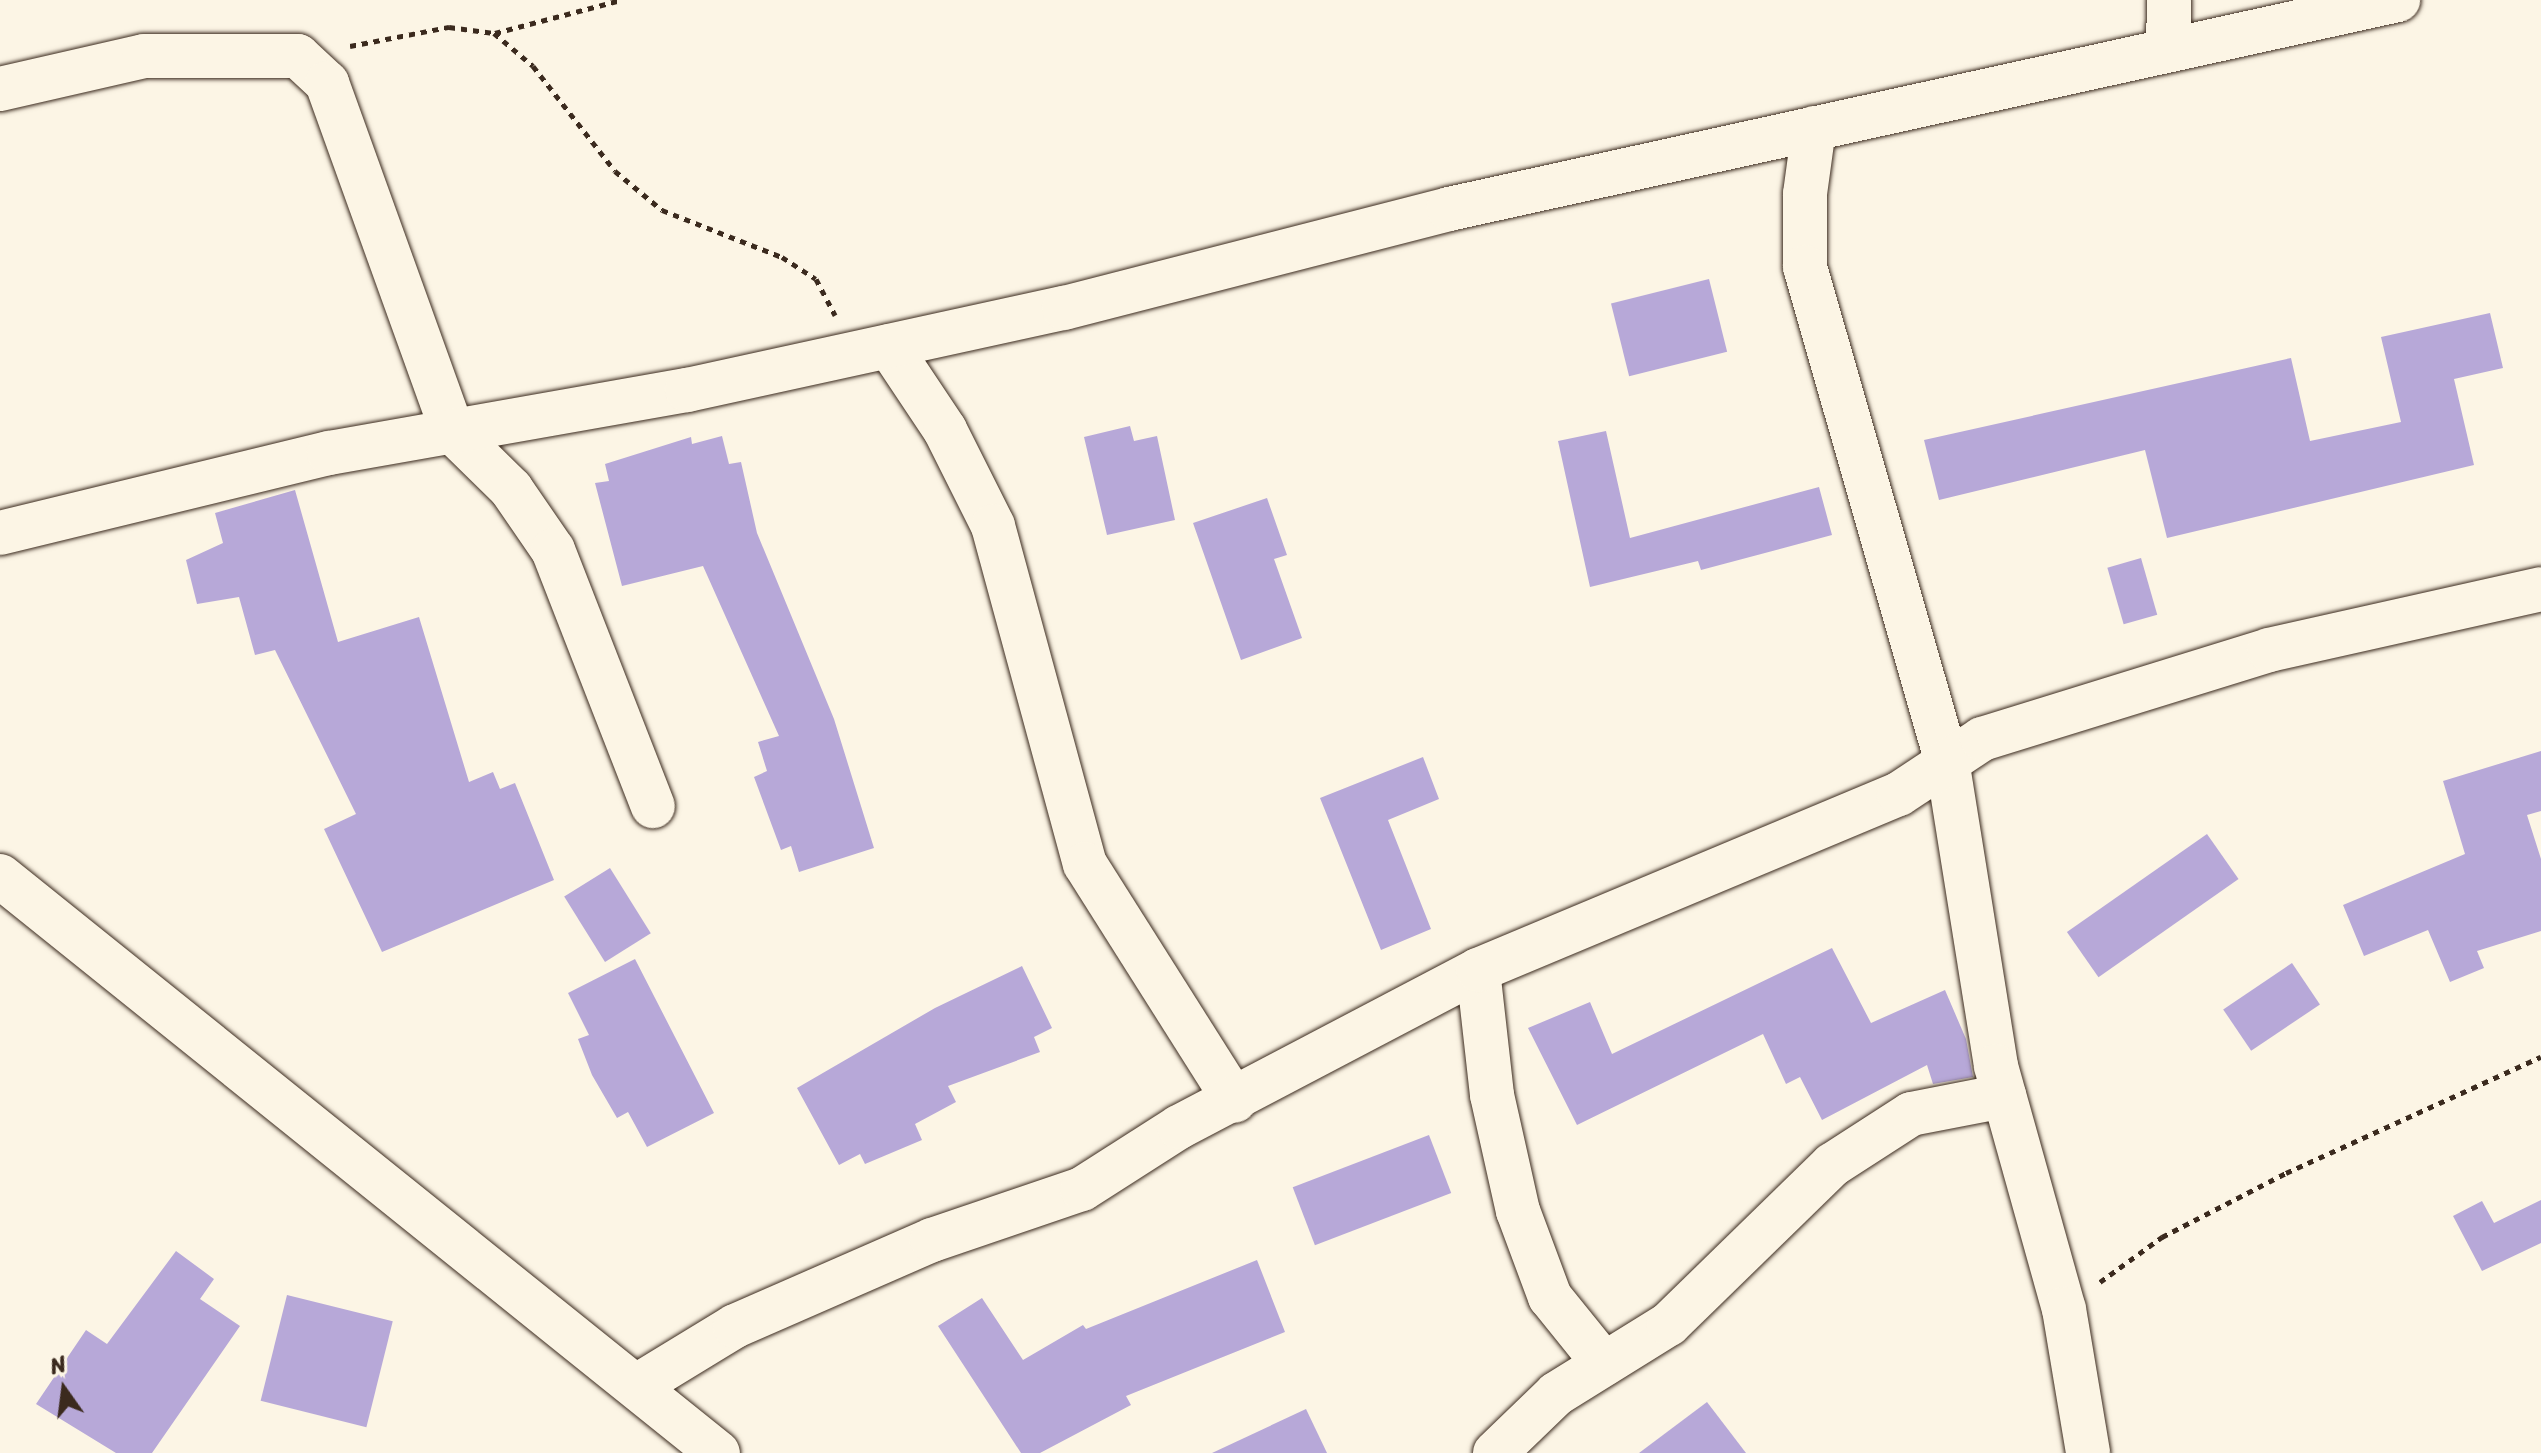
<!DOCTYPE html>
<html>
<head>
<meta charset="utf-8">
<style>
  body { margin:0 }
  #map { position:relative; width:2541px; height:1453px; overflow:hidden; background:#fcf5e5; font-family:Sriracha,sans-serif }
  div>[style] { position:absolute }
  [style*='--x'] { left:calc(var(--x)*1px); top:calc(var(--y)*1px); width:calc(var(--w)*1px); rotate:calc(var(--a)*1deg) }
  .building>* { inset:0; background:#b7a8d8; transform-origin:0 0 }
  .path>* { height:5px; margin-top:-2.5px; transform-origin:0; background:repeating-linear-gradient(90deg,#3b2a1e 0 6px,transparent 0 12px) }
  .roads { filter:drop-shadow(0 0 2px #3b2a1e) drop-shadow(0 0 2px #3b2a1e) }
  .minor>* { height:44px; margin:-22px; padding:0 22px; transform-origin:22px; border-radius:22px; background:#fcf5e5 }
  span { translate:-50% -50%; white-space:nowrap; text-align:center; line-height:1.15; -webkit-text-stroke:8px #fcf5e5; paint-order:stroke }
  .north { position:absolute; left:24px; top:1349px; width:80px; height:80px; -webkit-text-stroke:6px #fcf5e5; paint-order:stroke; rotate:346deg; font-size:22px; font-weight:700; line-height:32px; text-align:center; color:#3b2a1e }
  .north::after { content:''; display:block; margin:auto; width:28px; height:36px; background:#3b2a1e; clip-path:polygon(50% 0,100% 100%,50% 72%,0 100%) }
</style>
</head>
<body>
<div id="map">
  <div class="building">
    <div style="left:1709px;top:279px;width:75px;height:101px;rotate:76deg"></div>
    <div style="clip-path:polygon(2490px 313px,2503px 368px,2454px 379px,2474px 465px,2167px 538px,2145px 450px,1939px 500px,1924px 440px,2291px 358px,2310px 441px,2401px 422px,2381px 337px)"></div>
    <div style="clip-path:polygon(1130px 426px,1134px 441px,1157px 436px,1175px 520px,1107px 535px,1084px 437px)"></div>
    <div style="clip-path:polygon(1606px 431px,1630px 538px,1819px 487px,1832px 535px,1701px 570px,1698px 561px,1590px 587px,1558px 441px)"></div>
    <div style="clip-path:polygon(722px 436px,729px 464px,741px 462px,757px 533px,834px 719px,874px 848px,799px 872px,791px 846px,781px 850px,754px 777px,767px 771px,758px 742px,779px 736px,703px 566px,622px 586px,595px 483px,609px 481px,605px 464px,691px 437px,692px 444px)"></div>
    <div style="clip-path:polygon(295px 490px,338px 642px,419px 617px,469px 782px,493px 772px,500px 789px,515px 783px,554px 880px,382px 952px,324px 829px,356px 814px,275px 650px,255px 655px,239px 597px,197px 604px,186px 560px,223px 543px,215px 513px)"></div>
    <div style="clip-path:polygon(1267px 498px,1287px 555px,1274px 559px,1302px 638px,1241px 660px,1193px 523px)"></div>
    <div style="left:2141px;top:558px;width:59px;height:35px;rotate:74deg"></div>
    <div style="clip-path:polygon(2541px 751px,2541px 811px,2527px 815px,2541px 859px,2541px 931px,2477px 951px,2484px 968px,2450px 982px,2428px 930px,2364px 956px,2343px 905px,2465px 854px,2443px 781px)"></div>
    <div style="clip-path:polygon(1423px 757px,1439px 799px,1388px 820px,1431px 929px,1381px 950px,1320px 798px)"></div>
    <div style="left:2207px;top:834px;width:55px;height:171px;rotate:55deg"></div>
    <div style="left:610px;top:868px;width:77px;height:54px;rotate:58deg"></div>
    <div style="clip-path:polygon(1832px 948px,1871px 1023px,1945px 990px,1966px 1039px,1973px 1077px,1933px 1084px,1927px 1065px,1822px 1120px,1800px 1077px,1786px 1084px,1763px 1034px,1577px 1125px,1528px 1028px,1590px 1002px,1612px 1054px)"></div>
    <div style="clip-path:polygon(635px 959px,714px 1113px,647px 1147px,628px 1112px,617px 1118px,592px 1075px,578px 1039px,589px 1035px,568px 993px)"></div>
    <div style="left:2292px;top:963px;width:50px;height:83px;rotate:56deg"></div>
    <div style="clip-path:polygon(1022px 966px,1052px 1028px,1034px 1037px,1040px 1052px,948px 1086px,956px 1102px,915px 1124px,922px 1140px,865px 1164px,860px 1154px,839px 1165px,797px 1088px,935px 1008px)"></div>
    <div style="left:1429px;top:1135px;width:62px;height:146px;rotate:69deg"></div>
    <div style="clip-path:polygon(2541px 1200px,2541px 1243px,2482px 1271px,2453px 1216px,2482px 1201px,2494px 1223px)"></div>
    <div style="clip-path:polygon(176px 1251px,214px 1279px,200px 1299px,240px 1326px,152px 1453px,116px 1453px,36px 1404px,86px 1330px,107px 1344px)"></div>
    <div style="clip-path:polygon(1257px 1260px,1285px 1332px,1126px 1396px,1131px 1405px,1040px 1453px,1021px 1453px,938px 1326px,982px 1298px,1023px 1360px,1083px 1325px,1086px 1329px)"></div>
    <div style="left:287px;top:1295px;width:109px;height:109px;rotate:14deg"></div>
    <div style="clip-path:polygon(1707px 1402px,1746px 1453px,1639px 1453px)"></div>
    <div style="clip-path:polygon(1306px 1409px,1327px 1453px,1212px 1453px)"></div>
  </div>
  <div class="path">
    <div style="--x:495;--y:33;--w:130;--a:-14.7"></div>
    <div style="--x:350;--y:46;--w:101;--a:-10.9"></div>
    <div style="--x:449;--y:27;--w:45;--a:7.6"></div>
    <div style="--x:494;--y:33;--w:51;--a:40.2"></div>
    <div style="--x:533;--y:66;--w:133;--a:52"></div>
    <div style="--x:615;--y:171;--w:61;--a:39.7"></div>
    <div style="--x:662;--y:210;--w:129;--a:21.4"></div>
    <div style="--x:782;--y:257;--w:40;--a:32.9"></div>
    <div style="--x:816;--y:279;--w:41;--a:62.2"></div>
    <div style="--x:2100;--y:1282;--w:77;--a:-36"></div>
    <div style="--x:2162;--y:1237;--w:140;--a:-27.3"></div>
    <div style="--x:2286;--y:1173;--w:280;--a:-24.5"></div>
  </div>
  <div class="roads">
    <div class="minor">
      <div style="--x:2168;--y:50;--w:50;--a:-88.9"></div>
      <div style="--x:0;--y:89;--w:148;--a:-12.9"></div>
      <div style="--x:144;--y:56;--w:154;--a:0"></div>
      <div style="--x:298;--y:56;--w:40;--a:43"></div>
      <div style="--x:327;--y:83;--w:370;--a:70.2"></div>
      <div style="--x:452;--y:431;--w:83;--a:44.5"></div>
      <div style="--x:511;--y:489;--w:74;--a:55.5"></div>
      <div style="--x:553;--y:550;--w:275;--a:68.7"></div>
      <div style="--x:1814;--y:128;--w:67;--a:97.8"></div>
      <div style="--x:1805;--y:194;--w:73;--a:90"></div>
      <div style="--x:1805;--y:267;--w:519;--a:74.01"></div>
      <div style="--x:1948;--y:766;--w:304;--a:80.9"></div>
      <div style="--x:1996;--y:1066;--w:252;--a:74.4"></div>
      <div style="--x:2064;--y:1309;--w:146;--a:80.5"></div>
      <div style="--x:889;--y:346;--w:101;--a:56.3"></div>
      <div style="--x:945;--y:430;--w:107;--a:63.4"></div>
      <div style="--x:993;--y:526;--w:350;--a:74.8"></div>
      <div style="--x:1085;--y:864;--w:280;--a:57.7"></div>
      <div style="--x:0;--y:533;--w:339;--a:-13.7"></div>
      <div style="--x:329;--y:453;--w:364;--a:-10"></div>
      <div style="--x:687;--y:390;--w:386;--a:-12.3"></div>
      <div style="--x:1064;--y:308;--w:398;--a:-14.4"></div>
      <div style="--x:1449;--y:209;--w:972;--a:-12.42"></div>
      <div style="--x:0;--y:876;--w:921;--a:38.79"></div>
      <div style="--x:1478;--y:970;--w:126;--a:83.6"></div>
      <div style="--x:1492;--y:1095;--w:119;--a:77.4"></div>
      <div style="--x:1518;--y:1211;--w:92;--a:69.6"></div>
      <div style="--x:1550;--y:1297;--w:86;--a:51.1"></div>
      <div style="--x:640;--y:1384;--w:111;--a:-31.4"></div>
      <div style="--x:735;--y:1326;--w:215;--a:-23.6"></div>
      <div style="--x:932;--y:1240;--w:158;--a:-18.8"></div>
      <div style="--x:1082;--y:1189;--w:115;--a:-32.6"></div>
      <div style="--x:1179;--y:1127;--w:338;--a:-27.7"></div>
      <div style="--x:1478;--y:970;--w:456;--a:-22.7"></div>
      <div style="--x:1899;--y:794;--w:100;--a:-33.5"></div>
      <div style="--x:1982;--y:739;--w:300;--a:-17.2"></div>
      <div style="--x:2269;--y:650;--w:279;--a:-12.6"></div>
      <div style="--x:1495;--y:1453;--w:85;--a:-44"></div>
      <div style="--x:1556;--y:1394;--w:133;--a:-31.8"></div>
      <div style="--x:1669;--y:1324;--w:228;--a:-44.3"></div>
      <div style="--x:1832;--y:1165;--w:94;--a:-32.8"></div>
      <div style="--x:1911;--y:1114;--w:95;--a:-11"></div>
    </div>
  </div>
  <div class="north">N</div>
</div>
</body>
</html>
